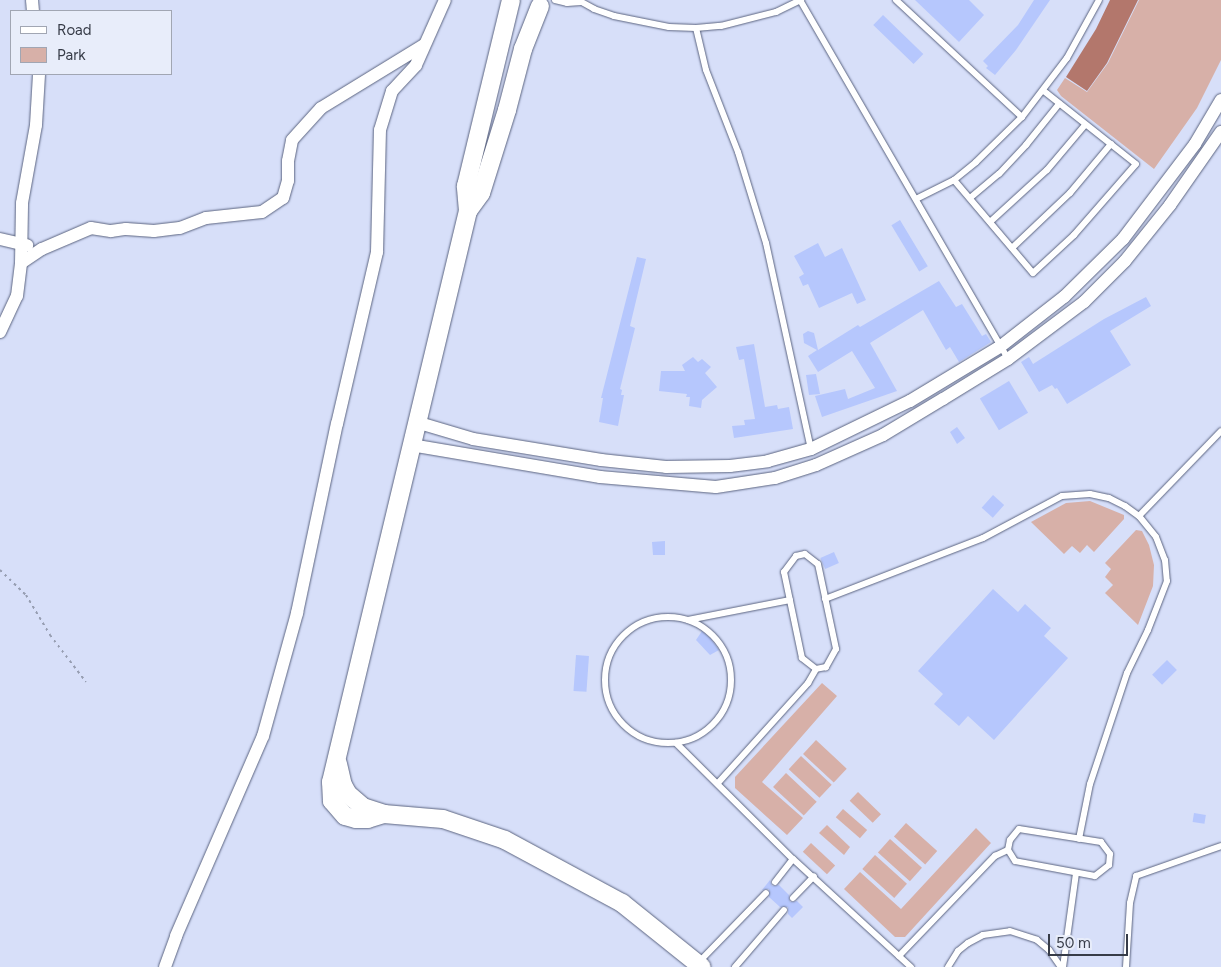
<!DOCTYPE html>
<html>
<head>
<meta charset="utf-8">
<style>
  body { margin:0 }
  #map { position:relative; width:1221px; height:967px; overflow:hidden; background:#d7dff9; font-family:Figtree,sans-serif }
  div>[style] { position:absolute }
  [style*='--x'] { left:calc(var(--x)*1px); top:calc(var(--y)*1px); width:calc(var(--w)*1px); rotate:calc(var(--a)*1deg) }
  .green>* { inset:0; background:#d7b0a8; transform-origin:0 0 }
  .water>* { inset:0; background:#b3776c }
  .building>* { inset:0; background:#b6c7fd; transform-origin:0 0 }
  .path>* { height:2px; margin-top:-1px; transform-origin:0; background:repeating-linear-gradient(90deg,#969db1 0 2.5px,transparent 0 6.5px) }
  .roads { filter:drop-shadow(0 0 1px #5b6480) drop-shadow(0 0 1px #5b6480) }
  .service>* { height:6px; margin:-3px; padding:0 3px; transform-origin:3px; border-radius:3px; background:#fff }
  .service>.ring { margin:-3px; padding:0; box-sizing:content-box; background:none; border:6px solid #fff; border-radius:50% }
  .minor>* { height:12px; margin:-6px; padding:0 6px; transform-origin:6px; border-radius:6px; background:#fff }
  .secondary>* { height:18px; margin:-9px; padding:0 9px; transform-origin:9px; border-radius:9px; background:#fff }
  span { translate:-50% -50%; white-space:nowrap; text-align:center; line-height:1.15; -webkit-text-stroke:4px #e8edfa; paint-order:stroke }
  .legend { position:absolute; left:10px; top:10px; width:162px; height:65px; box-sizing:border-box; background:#e8edfa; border:1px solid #a1a6b3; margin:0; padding:6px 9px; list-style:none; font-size:15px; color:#373c48 }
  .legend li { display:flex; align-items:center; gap:10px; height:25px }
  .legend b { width:25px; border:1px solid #a1a6b3 }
  .scale { position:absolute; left:1048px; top:934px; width:80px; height:22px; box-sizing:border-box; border:2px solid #373c48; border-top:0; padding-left:6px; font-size:15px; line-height:18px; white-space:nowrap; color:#373c48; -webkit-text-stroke:4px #e8edfa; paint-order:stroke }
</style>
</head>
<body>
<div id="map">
  <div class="green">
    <div style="clip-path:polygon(1139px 0,1221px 0,1221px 60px,1197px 108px,1154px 169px,1061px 96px,1057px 90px,1065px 78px,1087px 92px,1108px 63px)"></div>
    <div style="clip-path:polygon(1090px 501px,1124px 515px,1124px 519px,1094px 552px,1087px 545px,1080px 553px,1072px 546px,1064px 554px,1031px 522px,1066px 503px)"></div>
    <div style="clip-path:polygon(1136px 530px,1142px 531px,1149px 545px,1154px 565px,1153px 586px,1138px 625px,1105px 593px,1113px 585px,1105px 577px,1111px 569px,1105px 563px)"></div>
    <div style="clip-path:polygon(822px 683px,837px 696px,762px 782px,803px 818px,787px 835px,735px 788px,735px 777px)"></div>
    <div style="left:816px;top:740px;width:42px;height:19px;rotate:43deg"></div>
    <div style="left:801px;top:756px;width:42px;height:18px;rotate:43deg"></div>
    <div style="left:786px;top:773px;width:42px;height:19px;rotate:43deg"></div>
    <div style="left:858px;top:792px;width:32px;height:12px;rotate:44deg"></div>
    <div style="left:843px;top:809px;width:32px;height:11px;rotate:41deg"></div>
    <div style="left:906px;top:823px;width:42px;height:18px;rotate:42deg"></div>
    <div style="clip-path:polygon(827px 825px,850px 847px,844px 855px,819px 833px)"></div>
    <div style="clip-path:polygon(976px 828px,991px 843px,905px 937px,895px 937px,844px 889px,860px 872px,901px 909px)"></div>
    <div style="left:890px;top:839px;width:43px;height:18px;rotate:42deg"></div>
    <div style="left:811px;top:843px;width:33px;height:12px;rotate:43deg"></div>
    <div style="left:875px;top:855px;width:43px;height:19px;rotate:42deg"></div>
  </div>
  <div class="water">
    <div style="clip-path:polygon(1110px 0,1138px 0,1107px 63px,1087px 91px,1066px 77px,1096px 29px)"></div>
  </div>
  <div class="building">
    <div style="clip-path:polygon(915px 0,969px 0,984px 15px,959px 42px)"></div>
    <div style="clip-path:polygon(1034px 0,1050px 0,1016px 50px,995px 75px,986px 68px,988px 66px,983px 61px,1018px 25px)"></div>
    <div style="left:883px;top:15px;width:56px;height:14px;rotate:44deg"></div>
    <div style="left:900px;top:220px;width:54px;height:10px;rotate:59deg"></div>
    <div style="clip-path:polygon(818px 243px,825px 257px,842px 248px,866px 300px,857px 304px,852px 293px,819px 308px,808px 284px,803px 286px,799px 277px,804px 274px,794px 256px)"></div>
    <div style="clip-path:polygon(637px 257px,646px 259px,630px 326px,635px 328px,620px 389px,622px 390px,621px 395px,624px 395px,618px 426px,599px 422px,603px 398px,601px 398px)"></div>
    <div style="clip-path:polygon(939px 281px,956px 307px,962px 304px,982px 336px,986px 334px,991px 342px,959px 362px,950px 347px,946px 350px,923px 310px,870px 343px,897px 391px,822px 417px,815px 396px,845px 389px,848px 399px,875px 388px,852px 351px,818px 372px,808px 356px,817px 350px,804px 343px,803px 334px,808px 331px,814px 333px,818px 350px,858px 325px,860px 327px)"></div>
    <div style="clip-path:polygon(1146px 297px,1151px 306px,1110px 331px,1131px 365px,1067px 404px,1057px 388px,1055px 389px,1052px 385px,1039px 392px,1021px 362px,1029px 357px,1033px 364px,1104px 319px)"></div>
    <div style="clip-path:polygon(754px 344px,765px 407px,777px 405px,778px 409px,789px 407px,793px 429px,734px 438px,732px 426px,745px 425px,744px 420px,755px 419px,744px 359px,739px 360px,736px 347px)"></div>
    <div style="clip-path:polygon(693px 357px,698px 362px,702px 359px,711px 367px,705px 373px,717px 387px,702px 400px,701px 408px,689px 406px,690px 397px,686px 397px,687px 394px,659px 391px,661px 371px,685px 371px,682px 365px)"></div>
    <div style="clip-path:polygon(816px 374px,820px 394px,809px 395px,806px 375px)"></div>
    <div style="left:1009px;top:381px;width:37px;height:34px;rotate:59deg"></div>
    <div style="clip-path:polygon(957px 427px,965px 438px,957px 444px,950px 432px)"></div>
    <div style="left:993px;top:495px;width:15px;height:17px;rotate:42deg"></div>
    <div style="clip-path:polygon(665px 541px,665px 555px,653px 555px,652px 542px)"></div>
    <div style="left:834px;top:552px;width:12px;height:15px;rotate:66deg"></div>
    <div style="clip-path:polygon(993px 589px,1018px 612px,1025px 604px,1051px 628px,1044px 636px,1068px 658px,994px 740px,968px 716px,959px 726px,934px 704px,943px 694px,918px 671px)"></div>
    <div style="clip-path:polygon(702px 631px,711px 639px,719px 650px,710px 655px,696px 640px)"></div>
    <div style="left:576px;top:655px;width:13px;height:36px;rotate:4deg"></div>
    <div style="left:1167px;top:660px;width:14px;height:21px;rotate:45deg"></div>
    <div style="left:1194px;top:813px;width:12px;height:9px;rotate:9deg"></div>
    <div style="clip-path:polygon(770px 880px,772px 886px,779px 885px,789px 895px,790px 902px,797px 901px,803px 907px,792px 918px,788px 914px,788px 907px,780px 907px,769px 897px,769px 889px,762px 890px)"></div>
  </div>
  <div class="path">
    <div style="--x:0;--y:570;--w:36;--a:44"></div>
    <div style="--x:26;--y:595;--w:47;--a:59"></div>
    <div style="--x:50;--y:635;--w:59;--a:52.5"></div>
  </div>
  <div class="roads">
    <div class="service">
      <div style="--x:555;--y:0;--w:12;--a:14"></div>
      <div style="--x:567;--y:3;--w:14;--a:-4"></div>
      <div style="--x:578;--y:0;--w:18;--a:29"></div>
      <div style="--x:594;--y:9;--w:21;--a:19"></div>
      <div style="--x:614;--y:16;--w:56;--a:11.3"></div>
      <div style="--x:669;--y:27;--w:27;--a:2"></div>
      <div style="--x:696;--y:28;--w:25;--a:-5"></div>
      <div style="--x:721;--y:26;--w:57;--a:-14.3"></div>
      <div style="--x:776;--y:12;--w:28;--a:-26"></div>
      <div style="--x:800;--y:0;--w:415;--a:59.9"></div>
      <div style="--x:896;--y:0;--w:172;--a:42.9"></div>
      <div style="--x:696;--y:28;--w:43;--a:76.6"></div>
      <div style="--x:706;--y:70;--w:88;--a:68.7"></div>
      <div style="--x:738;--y:152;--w:95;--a:72.9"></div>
      <div style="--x:766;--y:243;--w:211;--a:77.7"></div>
      <div style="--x:954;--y:180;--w:122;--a:49.7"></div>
      <div style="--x:1033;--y:273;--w:56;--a:-42.8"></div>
      <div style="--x:1074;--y:235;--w:94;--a:-48.9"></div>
      <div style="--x:1136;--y:164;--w:117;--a:-141.6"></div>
      <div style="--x:970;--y:198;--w:38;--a:-40"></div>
      <div style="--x:999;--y:174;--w:40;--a:-47"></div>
      <div style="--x:1026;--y:145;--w:53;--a:-51.2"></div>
      <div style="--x:916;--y:199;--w:42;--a:-26.6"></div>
      <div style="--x:954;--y:180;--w:28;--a:-39"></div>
      <div style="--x:976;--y:162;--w:64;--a:-44.4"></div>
      <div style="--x:1022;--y:117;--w:74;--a:-52.7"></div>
      <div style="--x:1067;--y:58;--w:66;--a:-61.1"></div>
      <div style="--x:990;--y:222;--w:77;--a:-42.4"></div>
      <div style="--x:1047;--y:170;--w:59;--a:-49.8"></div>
      <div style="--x:1012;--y:248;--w:80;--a:-43.5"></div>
      <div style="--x:1070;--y:193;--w:64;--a:-50.1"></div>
      <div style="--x:1139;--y:516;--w:118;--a:-46"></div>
      <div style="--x:805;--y:554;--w:16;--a:38"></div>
      <div style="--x:818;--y:564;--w:87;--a:78"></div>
      <div style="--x:836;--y:649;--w:21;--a:119"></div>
      <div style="--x:826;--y:667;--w:10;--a:169"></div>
      <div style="--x:816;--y:669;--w:18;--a:-142"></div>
      <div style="--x:802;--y:658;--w:88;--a:-101.8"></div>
      <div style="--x:784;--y:572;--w:20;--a:-53"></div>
      <div style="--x:796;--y:556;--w:9;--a:-13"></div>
      <div style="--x:825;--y:599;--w:169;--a:-21.1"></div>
      <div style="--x:983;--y:538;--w:89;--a:-28"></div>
      <div style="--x:1062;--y:496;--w:28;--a:-4"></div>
      <div style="--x:1090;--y:494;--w:19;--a:12"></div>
      <div style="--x:1109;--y:498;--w:18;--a:27"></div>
      <div style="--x:1125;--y:506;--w:17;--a:36"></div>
      <div style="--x:1139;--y:516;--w:27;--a:51"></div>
      <div style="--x:1156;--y:537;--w:25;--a:69"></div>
      <div style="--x:1165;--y:560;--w:21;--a:85"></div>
      <div style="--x:1167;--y:581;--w:53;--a:111.2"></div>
      <div style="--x:1148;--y:630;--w:48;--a:116"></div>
      <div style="--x:1127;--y:673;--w:117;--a:108.4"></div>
      <div style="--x:1090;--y:784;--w:56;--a:101.3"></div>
      <div class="ring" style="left:605px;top:617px;width:120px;height:120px"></div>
      <div style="--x:688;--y:620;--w:104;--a:-11.1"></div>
      <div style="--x:676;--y:743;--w:165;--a:44.8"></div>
      <div style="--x:793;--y:859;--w:160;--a:42.5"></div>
      <div style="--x:718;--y:783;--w:135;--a:-48"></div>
      <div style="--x:808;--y:683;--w:16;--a:-60"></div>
      <div style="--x:1019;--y:829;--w:83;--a:9"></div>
      <div style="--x:1101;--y:842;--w:15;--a:53"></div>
      <div style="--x:1110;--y:854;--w:11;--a:95"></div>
      <div style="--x:1109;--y:865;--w:18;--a:142"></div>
      <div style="--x:1095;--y:876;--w:81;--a:-169.4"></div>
      <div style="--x:1015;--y:861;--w:13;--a:-122"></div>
      <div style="--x:1008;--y:850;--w:10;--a:-79"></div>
      <div style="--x:1010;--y:840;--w:14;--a:-51"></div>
      <div style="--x:775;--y:882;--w:29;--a:-52"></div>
      <div style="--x:793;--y:898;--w:30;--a:-46"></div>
      <div style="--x:899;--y:956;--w:139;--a:-46.2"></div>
      <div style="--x:995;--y:856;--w:14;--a:-25"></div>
      <div style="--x:699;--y:962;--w:96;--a:-45.8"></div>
      <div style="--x:735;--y:967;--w:75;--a:-49.3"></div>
      <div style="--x:948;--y:967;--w:19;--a:-58"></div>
      <div style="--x:958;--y:951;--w:13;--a:-39"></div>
      <div style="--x:968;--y:943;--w:17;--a:-28"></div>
      <div style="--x:983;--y:935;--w:27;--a:-8"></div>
      <div style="--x:1010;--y:931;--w:28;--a:18"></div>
      <div style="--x:1037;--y:940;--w:16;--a:40"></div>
      <div style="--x:1049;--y:950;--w:21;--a:55"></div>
      <div style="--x:1063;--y:967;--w:95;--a:-82.1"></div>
      <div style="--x:1126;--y:967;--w:64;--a:-86.4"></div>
      <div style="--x:1130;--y:903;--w:28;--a:-77"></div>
      <div style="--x:1136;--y:876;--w:90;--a:-19.4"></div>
    </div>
    <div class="minor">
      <div style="--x:32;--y:0;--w:11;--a:85"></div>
      <div style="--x:0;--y:239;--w:28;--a:13"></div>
      <div style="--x:21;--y:263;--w:25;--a:-34"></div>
      <div style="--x:42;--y:249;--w:53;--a:-23.2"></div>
      <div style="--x:91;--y:228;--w:20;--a:9"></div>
      <div style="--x:111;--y:231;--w:15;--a:-8"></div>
      <div style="--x:126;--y:229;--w:28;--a:4"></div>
      <div style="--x:154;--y:231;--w:26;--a:-7"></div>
      <div style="--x:180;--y:228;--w:28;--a:-21"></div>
      <div style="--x:206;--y:218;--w:56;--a:-6.1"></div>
      <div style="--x:262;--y:212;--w:25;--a:-34"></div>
      <div style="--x:283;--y:198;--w:18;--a:-74"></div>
      <div style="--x:288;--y:181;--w:20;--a:-90"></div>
      <div style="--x:288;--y:161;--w:21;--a:-79"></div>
      <div style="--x:292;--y:140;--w:43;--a:-47.8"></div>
      <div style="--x:321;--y:108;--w:121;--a:-31.5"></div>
      <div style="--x:0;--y:332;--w:40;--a:-65"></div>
      <div style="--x:17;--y:296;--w:33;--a:-83"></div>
      <div style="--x:21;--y:263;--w:60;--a:-89"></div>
      <div style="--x:22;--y:203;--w:79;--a:-79.8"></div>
      <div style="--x:36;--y:125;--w:51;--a:-86.6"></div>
      <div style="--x:416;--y:422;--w:59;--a:16.6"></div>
      <div style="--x:473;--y:439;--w:130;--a:9.3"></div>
      <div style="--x:601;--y:460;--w:65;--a:6.1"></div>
      <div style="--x:666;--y:467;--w:64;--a:-0.9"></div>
      <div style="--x:730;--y:466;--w:38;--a:-7"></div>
      <div style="--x:768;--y:461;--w:45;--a:-15.6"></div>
      <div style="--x:811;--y:449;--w:110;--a:-25.9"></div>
      <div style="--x:910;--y:401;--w:106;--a:-31.1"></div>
      <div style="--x:1001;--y:346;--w:80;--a:-37.9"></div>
      <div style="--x:1064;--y:297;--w:83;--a:-44.5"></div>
      <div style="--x:1123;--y:239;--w:119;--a:-52.8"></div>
      <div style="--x:1195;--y:144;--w:51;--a:-59.4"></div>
      <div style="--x:411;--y:445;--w:192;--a:9.6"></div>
      <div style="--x:600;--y:477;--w:116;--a:4.9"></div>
      <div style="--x:716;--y:487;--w:60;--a:-8.7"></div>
      <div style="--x:775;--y:478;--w:43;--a:-17.6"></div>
      <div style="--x:816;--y:465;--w:73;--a:-24.1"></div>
      <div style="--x:883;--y:435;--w:70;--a:-31"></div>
      <div style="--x:943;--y:399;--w:76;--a:-31.6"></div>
      <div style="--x:1008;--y:359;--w:95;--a:-36.9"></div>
      <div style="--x:1084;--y:302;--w:58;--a:-45"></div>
      <div style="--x:1125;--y:261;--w:72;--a:-51.2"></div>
      <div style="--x:1170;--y:205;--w:89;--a:-55.1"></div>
      <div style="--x:165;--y:967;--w:33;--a:-70"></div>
      <div style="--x:176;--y:936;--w:218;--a:-66.5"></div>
      <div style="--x:263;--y:736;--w:128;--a:-74.5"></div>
      <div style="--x:297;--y:613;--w:193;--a:-78.1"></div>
      <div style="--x:337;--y:424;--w:177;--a:-76.9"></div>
      <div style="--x:377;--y:252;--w:122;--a:-88.6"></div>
      <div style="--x:380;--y:130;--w:41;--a:-72.9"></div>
      <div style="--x:392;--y:91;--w:35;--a:-47"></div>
      <div style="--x:416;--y:65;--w:71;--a:-66"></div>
    </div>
    <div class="secondary">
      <div style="--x:468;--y:211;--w:22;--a:-54"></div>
      <div style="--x:481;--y:193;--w:87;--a:-72.6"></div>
      <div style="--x:507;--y:110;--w:63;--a:-75.3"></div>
      <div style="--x:523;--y:49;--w:46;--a:-68.4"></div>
      <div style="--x:338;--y:764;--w:22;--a:77"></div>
      <div style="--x:343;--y:785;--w:10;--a:61"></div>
      <div style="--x:348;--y:794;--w:20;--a:41"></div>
      <div style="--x:363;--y:807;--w:22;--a:18"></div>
      <div style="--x:384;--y:814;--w:59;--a:4.8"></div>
      <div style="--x:443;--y:819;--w:65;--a:18.7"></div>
      <div style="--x:505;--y:840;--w:133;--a:28.3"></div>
      <div style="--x:622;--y:903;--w:102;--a:38.7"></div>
      <div style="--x:384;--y:814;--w:17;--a:163"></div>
      <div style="--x:368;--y:819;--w:12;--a:180"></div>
      <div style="--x:356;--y:819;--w:11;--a:-165"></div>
      <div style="--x:345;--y:816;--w:20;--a:-131"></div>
      <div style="--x:332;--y:801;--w:19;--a:-93"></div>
      <div style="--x:331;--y:782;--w:587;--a:-76.51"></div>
      <div style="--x:468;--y:211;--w:25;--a:-95"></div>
      <div style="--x:466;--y:186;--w:191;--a:-76.4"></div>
    </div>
  </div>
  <ul class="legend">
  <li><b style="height:6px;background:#fff"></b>Road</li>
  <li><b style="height:14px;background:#d7b0a8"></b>Park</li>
  </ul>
  <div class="scale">50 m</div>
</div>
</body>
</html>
